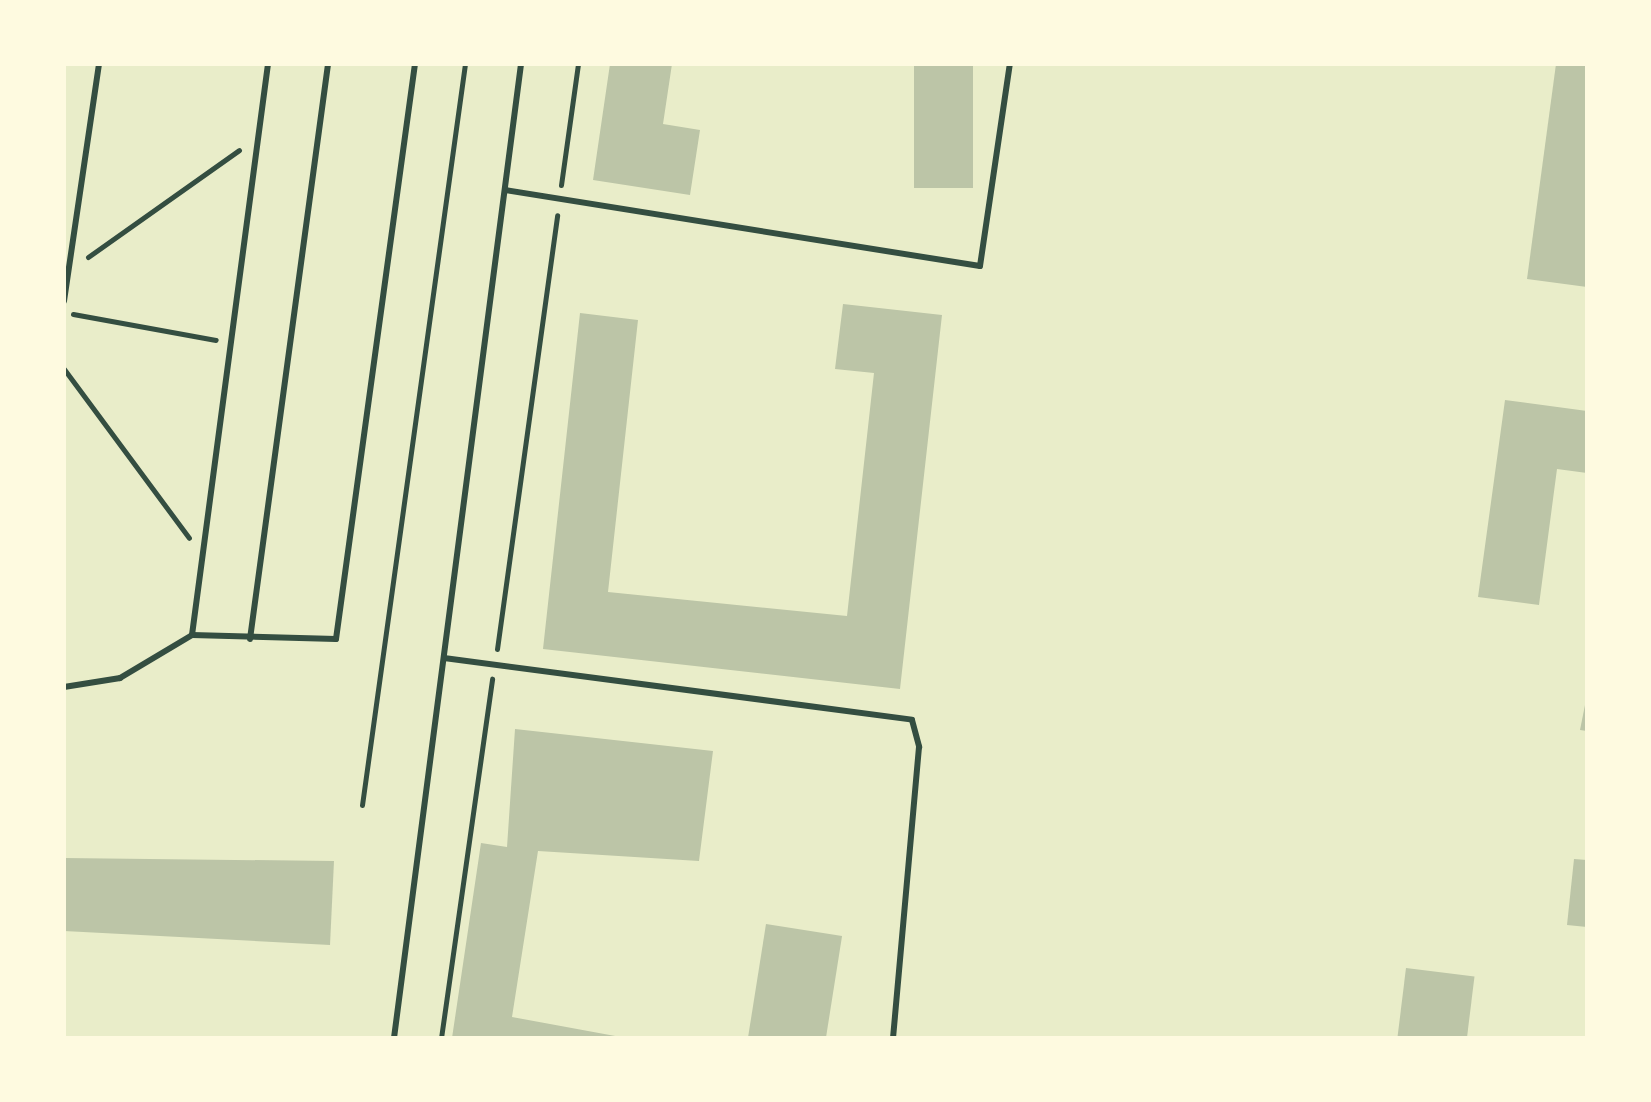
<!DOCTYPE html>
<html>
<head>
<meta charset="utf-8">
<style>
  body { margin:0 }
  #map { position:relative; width:1651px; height:1102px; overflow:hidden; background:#e9edc9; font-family:Arial,sans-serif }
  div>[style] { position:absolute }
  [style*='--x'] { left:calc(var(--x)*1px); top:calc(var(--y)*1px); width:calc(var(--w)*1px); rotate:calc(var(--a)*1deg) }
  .building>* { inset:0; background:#bcc5a7; transform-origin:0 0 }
  .path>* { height:5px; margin:-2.5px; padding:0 2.5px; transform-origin:2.5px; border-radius:2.5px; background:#344e41 }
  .service>* { height:6px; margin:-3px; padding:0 3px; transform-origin:3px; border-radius:3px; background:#344e41 }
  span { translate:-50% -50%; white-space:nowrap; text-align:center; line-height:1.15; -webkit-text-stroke:6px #fefae0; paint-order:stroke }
  .frame { position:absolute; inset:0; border:66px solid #fefae0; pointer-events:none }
</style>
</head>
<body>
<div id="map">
  <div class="building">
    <div style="clip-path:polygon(610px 64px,672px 64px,663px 124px,700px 130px,690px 195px,593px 180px)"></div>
    <div style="left:914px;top:64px;width:59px;height:124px"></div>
    <div style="clip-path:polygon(1556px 64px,1587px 64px,1587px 287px,1527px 279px)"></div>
    <div style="clip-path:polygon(843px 304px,942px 315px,900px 689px,543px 649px,580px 313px,638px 320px,608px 592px,847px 616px,874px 373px,835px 369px)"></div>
    <div style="clip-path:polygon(1505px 400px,1587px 411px,1587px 473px,1557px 469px,1539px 605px,1478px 597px)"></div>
    <div style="clip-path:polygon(1587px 695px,1587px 731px,1580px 730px)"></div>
    <div style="clip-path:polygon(515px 729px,713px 751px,699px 861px,538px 851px,512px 1017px,626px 1038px,452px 1038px,481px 843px,507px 847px)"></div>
    <div style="clip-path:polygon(64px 858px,334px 861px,330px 945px,64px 931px)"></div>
    <div style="clip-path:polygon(1574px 859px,1587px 860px,1587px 927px,1567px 925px)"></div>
    <div style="left:766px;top:924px;width:77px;height:115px;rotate:9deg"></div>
    <div style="left:1406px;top:968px;width:69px;height:70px;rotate:7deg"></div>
  </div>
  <div class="path">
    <div style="--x:561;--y:185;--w:122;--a:-82"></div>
    <div style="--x:88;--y:257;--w:185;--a:-35.3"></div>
    <div style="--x:73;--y:314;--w:145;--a:10.3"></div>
    <div style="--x:64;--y:369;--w:210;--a:53.5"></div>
    <div style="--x:497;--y:649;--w:438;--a:-82.1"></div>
    <div style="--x:362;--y:805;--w:748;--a:-82.09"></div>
    <div style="--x:441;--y:1038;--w:363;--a:-81.9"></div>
  </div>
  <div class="service">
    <div style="--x:505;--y:190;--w:481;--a:9.1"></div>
    <div style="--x:980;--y:266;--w:204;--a:-81.6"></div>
    <div style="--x:64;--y:301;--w:240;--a:-81.6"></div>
    <div style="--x:192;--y:635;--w:144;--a:1.6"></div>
    <div style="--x:336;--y:639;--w:580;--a:-82.18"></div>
    <div style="--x:250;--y:639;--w:580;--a:-82.27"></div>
    <div style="--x:444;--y:658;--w:472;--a:7.5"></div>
    <div style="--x:912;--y:720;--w:28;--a:75"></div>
    <div style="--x:919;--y:747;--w:292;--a:95.1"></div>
    <div style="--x:64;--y:687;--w:57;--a:-9.1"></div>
    <div style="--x:120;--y:678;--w:84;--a:-30.8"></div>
    <div style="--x:192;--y:635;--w:576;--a:-82.42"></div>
    <div style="--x:394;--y:1038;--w:982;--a:-82.57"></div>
  </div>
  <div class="frame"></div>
</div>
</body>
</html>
